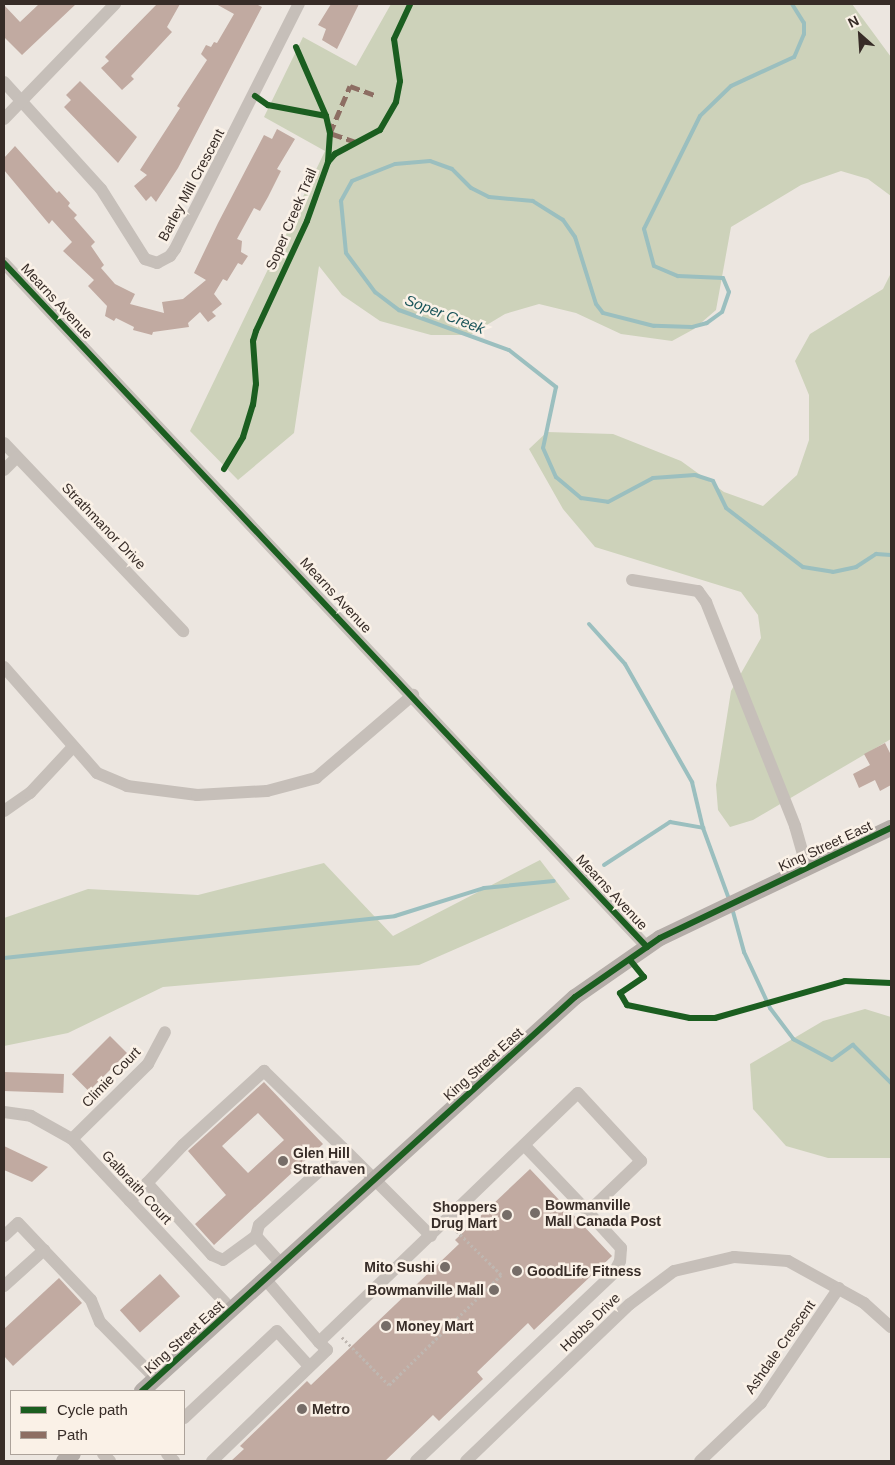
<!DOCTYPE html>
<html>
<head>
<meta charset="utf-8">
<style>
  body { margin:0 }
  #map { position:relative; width:895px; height:1465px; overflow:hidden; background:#ece6e0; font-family:Arial,sans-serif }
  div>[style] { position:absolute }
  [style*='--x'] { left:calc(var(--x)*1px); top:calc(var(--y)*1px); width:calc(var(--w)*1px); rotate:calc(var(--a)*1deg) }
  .green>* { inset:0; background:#cdd2ba }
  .stream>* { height:4px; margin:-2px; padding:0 2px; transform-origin:2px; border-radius:2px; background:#9bbfbf }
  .building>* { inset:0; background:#c1aaa1; transform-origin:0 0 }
  .path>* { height:2.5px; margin-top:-1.25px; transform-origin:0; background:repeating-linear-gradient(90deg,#bfb7b1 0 2.5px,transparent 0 5px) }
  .minor>* { height:12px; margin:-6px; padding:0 6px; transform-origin:6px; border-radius:6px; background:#c6bfb9 }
  .major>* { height:16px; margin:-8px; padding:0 8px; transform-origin:8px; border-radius:8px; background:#b4ada8 }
  .quiet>* { height:5px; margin-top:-2.5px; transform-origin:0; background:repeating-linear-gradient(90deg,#8d6e63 0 10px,transparent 0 15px) }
  .cycleway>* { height:6px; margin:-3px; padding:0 3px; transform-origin:3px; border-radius:3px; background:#1b5e20 }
  .dots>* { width:14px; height:14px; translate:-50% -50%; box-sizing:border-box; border:2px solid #faf1e7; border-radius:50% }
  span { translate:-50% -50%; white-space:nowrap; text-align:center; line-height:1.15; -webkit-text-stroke:5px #faf1e7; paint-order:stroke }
  .street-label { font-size:14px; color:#372c27 }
  .poi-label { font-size:14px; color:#372c27; font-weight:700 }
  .left { translate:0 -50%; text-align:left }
  .right { translate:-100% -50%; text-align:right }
  .water-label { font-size:15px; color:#1b555a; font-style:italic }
  .frame { position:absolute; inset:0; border:5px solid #372c27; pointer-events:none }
  .legend { position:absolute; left:10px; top:1390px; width:175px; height:65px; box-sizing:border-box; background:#faf1e7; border:1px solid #aca29a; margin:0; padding:6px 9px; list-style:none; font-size:15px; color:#372c27 }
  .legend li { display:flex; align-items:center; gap:10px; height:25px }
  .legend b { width:25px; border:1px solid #aca29a }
  .north { position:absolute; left:835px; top:10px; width:50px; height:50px; -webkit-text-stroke:4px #faf1e7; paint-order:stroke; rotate:334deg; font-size:14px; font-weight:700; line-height:20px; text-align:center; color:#372c27 }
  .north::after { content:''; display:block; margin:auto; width:18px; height:22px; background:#372c27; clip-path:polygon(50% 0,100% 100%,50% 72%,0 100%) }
</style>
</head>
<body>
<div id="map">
  <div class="green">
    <div style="clip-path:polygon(391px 4px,852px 4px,891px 57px,891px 196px,868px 179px,841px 171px,801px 185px,731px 227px,716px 310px,694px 329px,672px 341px,621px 334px,576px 313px,539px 304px,505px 314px,470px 335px,431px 335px,380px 321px,342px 295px,319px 266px,294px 433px,238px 480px,190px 431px,325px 151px,264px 117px,303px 37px,356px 66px)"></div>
    <div style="clip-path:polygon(891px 273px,891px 739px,753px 820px,730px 827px,718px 810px,716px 785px,731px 691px,761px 638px,758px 615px,741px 592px,595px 547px,563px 509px,529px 449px,547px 432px,613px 434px,681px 461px,724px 492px,763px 506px,797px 475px,809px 440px,809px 395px,795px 361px,810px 334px,883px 289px)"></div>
    <div style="clip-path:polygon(540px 860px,570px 899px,419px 965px,163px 987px,68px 1033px,4px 1046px,4px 918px,88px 889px,198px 895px,324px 863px,393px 936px)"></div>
    <div style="clip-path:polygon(865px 1009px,891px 1017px,891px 1158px,828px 1158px,786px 1146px,753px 1109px,750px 1064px,823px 1021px)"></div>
  </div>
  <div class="stream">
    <div style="--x:792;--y:4;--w:22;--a:58"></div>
    <div style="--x:804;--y:23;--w:11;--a:90"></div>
    <div style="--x:804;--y:34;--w:25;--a:113"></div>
    <div style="--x:794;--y:57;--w:69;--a:155.3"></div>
    <div style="--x:731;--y:86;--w:43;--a:135.9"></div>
    <div style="--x:700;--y:116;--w:126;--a:116.4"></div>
    <div style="--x:644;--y:229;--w:38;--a:75"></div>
    <div style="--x:654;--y:266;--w:26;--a:23"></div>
    <div style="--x:678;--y:276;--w:45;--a:2.5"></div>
    <div style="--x:723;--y:278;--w:15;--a:67"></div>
    <div style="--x:729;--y:292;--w:21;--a:109"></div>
    <div style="--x:722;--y:312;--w:19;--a:144"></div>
    <div style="--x:707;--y:323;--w:16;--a:165"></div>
    <div style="--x:692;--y:327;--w:38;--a:-178"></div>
    <div style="--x:654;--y:326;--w:53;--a:-165.7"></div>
    <div style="--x:603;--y:313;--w:11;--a:-128"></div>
    <div style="--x:596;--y:304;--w:70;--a:-107.4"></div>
    <div style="--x:575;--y:237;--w:21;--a:-125"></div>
    <div style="--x:563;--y:220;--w:36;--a:-148"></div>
    <div style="--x:533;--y:201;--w:44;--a:-174.8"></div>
    <div style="--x:489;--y:197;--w:20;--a:-153"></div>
    <div style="--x:471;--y:188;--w:27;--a:-135"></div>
    <div style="--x:452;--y:169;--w:23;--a:-160"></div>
    <div style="--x:430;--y:161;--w:35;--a:175"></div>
    <div style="--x:395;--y:164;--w:46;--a:158.4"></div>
    <div style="--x:352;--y:181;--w:23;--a:119"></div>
    <div style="--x:341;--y:201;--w:52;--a:84.5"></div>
    <div style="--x:346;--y:253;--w:49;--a:53.4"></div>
    <div style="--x:375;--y:292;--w:30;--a:37"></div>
    <div style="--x:399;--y:310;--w:117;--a:20"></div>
    <div style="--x:509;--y:350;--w:60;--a:38.2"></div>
    <div style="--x:556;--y:387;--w:62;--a:102"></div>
    <div style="--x:543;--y:448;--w:32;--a:66"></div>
    <div style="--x:556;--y:477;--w:33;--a:40"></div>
    <div style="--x:581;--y:498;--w:27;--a:8"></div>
    <div style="--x:608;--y:502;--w:51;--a:-28.1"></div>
    <div style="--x:653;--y:478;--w:42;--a:-4.1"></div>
    <div style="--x:695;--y:475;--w:19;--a:18"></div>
    <div style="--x:713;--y:481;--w:30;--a:64"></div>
    <div style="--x:726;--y:508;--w:97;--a:37.5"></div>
    <div style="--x:803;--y:567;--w:30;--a:9"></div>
    <div style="--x:833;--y:572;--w:24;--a:-12"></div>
    <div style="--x:856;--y:567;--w:24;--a:-33"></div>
    <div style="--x:876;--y:554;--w:15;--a:4"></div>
    <div style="--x:589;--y:624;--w:54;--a:48"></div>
    <div style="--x:625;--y:664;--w:136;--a:60.4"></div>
    <div style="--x:692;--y:782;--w:47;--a:76.6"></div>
    <div style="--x:703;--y:828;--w:76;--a:69.9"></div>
    <div style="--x:604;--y:865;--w:79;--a:-33.1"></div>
    <div style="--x:670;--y:822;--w:34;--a:10"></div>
    <div style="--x:732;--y:908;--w:46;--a:74.7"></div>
    <div style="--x:744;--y:952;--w:62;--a:65.1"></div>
    <div style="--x:770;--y:1008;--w:39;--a:53"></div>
    <div style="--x:793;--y:1039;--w:44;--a:28.3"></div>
    <div style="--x:832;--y:1060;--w:26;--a:-36"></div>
    <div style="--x:853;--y:1045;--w:54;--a:45"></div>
    <div style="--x:4;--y:958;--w:393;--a:-6.1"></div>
    <div style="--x:395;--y:916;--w:93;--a:-17.5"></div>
    <div style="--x:484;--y:888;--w:70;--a:-5.7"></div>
  </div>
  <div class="building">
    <div style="clip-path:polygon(39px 4px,76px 4px,22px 55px,4px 37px,4px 5px,20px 22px)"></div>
    <div style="clip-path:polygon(157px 4px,180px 4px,167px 27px,172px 32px,131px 76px,134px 79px,122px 90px,101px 68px,109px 61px,105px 57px)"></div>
    <div style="clip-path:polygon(216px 4px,256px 4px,262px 7px,178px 168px,156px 202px,151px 196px,146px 201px,134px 186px,147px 175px,140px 170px,180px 108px,177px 106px,207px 60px,201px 54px,206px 45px,211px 47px,214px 42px,217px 43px,234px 14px)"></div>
    <div style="clip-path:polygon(331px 4px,359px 4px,337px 49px,322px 40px,326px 29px,318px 25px)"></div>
    <div style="clip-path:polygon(80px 81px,137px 137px,118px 163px,64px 107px,71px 100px,66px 95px)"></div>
    <div style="clip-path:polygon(277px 129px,295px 139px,277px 169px,281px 171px,268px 197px,260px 211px,254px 208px,237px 239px,242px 241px,241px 252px,248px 256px,242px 265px,238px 263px,227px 281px,223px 279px,214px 294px,222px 304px,212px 312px,216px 316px,208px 322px,200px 312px,188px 323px,189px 327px,153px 332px,152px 335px,133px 330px,134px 327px,116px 318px,114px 321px,105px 316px,107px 306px,88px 286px,94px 280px,63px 251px,72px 242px,52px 220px,49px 224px,4px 170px,4px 158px,15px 146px,57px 193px,59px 191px,70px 203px,68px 206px,77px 215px,74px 218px,95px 242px,91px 246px,104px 265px,101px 268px,115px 284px,135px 294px,130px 304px,164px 313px,162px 302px,183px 299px,206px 280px,194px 273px,218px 223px,264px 135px,272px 139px)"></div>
    <div style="clip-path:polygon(885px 743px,891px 755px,891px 785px,880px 791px,875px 780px,859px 788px,853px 774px,870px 765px,864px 754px)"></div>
    <div style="left:110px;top:1036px;width:24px;height:54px;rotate:45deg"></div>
    <div style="left:4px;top:1072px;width:60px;height:19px;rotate:2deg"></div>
    <div style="clip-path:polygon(evenodd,264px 1082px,323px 1144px,214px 1245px,195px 1224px,226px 1195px,188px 1151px,264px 1082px,258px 1113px,284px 1140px,248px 1173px,222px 1146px,258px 1113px)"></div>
    <div style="clip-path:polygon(4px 1146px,48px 1167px,32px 1182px,4px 1170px)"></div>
    <div style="clip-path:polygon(530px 1169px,612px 1256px,534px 1330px,528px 1323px,477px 1372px,483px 1379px,439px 1421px,433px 1415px,385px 1461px,231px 1461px,244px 1449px,240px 1446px,307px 1381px,311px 1385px,459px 1244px,455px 1240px)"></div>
    <div style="left:160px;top:1274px;width:30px;height:54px;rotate:48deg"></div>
    <div style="clip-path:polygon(59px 1278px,82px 1303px,13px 1366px,4px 1356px,4px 1329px)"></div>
  </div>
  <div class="path">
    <div style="--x:342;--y:1337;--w:67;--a:45.6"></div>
    <div style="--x:389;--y:1385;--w:157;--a:-44.5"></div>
    <div style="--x:501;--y:1275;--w:66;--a:-135.6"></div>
  </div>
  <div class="minor">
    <div style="--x:4;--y:82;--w:144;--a:47.8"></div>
    <div style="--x:101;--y:189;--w:83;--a:57.8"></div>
    <div style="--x:145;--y:259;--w:13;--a:18"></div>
    <div style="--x:157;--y:263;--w:15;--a:-28"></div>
    <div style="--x:170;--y:256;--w:9;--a:-54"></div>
    <div style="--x:175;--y:249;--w:275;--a:-63.2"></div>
    <div style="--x:4;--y:119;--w:160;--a:-46"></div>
    <div style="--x:4;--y:263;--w:939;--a:46.77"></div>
    <div style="--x:4;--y:443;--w:260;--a:46.4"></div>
    <div style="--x:4;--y:470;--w:18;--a:-45"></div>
    <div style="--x:632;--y:580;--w:67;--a:9.5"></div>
    <div style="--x:698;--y:591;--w:14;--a:54"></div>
    <div style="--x:706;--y:602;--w:241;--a:68.3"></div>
    <div style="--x:795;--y:826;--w:44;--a:74.1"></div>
    <div style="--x:4;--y:667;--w:141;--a:48.7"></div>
    <div style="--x:97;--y:773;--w:33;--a:23"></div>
    <div style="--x:127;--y:786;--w:71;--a:7.3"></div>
    <div style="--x:197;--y:795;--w:70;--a:-3.3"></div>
    <div style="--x:267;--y:791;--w:51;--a:-14.9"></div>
    <div style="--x:316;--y:778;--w:128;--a:-40.6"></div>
    <div style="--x:4;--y:811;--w:32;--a:-35"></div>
    <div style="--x:30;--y:793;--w:62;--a:-47"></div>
    <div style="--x:4;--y:1112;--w:27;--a:8"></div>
    <div style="--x:31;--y:1116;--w:47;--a:29.3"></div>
    <div style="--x:72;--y:1139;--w:234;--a:46.9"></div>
    <div style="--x:72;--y:1139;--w:107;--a:-44.6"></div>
    <div style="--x:148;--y:1064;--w:36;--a:-62"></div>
    <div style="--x:525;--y:1146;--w:91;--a:46.3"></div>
    <div style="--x:147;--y:1183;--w:97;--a:47.9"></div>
    <div style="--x:212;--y:1255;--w:12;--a:24"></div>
    <div style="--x:223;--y:1260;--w:41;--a:-36"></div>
    <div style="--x:256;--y:1236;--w:11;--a:-75"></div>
    <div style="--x:259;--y:1225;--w:114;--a:-41.8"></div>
    <div style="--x:344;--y:1149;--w:123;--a:45"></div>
    <div style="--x:130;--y:1201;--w:77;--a:-46.6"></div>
    <div style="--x:183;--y:1145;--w:110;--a:-42.4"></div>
    <div style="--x:264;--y:1071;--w:112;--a:44.3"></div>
    <div style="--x:4;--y:1236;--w:19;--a:-43"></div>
    <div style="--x:18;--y:1223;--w:106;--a:46.5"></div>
    <div style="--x:91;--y:1300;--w:24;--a:68"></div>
    <div style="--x:100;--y:1322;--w:80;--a:45.5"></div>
    <div style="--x:256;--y:1236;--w:39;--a:48"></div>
    <div style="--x:266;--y:1280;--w:82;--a:49.5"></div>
    <div style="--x:4;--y:1286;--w:54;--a:-42"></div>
    <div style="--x:184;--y:1418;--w:127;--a:-43.1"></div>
    <div style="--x:277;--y:1331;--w:47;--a:47.6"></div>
    <div style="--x:103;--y:1454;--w:10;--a:45"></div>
    <div style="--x:167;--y:1454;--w:10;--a:45"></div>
    <div style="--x:212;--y:1461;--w:160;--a:-44"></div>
    <div style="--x:327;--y:1350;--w:11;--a:-135"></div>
    <div style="--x:319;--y:1342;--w:359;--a:-43.9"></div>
    <div style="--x:578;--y:1093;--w:93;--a:47.2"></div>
    <div style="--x:641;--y:1161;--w:74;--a:136.1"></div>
    <div style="--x:588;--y:1212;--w:49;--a:47.5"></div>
    <div style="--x:621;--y:1248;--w:13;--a:94"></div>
    <div style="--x:620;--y:1261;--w:13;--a:117"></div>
    <div style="--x:614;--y:1273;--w:273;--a:136.5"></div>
    <div style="--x:466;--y:1461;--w:227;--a:-43.8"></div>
    <div style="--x:630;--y:1304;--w:55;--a:-36.9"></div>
    <div style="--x:674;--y:1271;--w:62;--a:-13.1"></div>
    <div style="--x:734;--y:1257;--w:54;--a:4.2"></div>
    <div style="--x:788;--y:1261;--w:87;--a:28.9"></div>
    <div style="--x:864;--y:1303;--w:36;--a:42"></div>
    <div style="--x:700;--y:1461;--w:84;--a:-43.6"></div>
    <div style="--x:761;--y:1403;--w:139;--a:-55.9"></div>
  </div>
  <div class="major">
    <div style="--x:142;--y:1391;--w:585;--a:-42.3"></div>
    <div style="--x:575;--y:997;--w:103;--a:-34.8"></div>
    <div style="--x:660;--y:938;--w:256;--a:-25.5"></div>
    <div style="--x:64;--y:1461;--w:11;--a:-38"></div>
  </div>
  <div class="quiet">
    <div style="--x:356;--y:142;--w:28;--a:-161"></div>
    <div style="--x:330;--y:133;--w:51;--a:-66.9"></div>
    <div style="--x:350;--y:86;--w:27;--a:20"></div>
  </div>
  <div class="cycleway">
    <div style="--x:296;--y:47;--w:75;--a:66.5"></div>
    <div style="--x:326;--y:116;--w:17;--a:77"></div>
    <div style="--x:330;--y:133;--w:29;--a:94"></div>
    <div style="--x:255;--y:96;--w:16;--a:35"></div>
    <div style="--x:268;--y:105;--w:59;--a:10.7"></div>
    <div style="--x:4;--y:263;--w:939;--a:46.77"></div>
    <div style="--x:224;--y:469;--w:37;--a:-59"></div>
    <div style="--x:243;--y:437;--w:34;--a:-73"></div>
    <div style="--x:253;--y:405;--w:21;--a:-82"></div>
    <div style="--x:256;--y:384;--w:43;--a:-94"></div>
    <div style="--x:253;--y:341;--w:10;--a:-73"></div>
    <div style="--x:256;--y:331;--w:121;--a:-65.1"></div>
    <div style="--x:307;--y:221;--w:63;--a:-70.4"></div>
    <div style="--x:328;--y:162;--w:11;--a:-49"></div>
    <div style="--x:335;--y:154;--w:51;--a:-28.1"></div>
    <div style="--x:380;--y:130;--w:32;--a:-60"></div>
    <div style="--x:396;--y:102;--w:21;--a:-79"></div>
    <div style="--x:400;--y:81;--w:42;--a:-98.1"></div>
    <div style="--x:394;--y:39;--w:38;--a:-65"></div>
    <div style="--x:630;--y:960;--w:22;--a:51"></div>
    <div style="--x:644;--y:977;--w:29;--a:146"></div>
    <div style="--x:620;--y:993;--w:14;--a:60"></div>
    <div style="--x:627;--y:1005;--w:64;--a:11.7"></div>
    <div style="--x:690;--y:1018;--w:25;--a:0"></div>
    <div style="--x:715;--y:1018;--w:135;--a:-15.9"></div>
    <div style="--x:845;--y:981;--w:46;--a:2.5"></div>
    <div style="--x:142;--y:1391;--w:585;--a:-42.3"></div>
    <div style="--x:575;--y:997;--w:103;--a:-34.8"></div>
    <div style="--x:660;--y:938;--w:256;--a:-25.5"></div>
  </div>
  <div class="dots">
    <div style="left:283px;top:1161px;background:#766d68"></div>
    <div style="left:535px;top:1213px;background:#766d68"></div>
    <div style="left:507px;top:1215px;background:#766d68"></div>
    <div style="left:445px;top:1267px;background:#766d68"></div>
    <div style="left:517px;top:1271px;background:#766d68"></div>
    <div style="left:494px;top:1290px;background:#766d68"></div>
    <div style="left:386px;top:1326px;background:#766d68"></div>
    <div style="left:302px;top:1409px;background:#766d68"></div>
  </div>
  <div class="street-label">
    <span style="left:191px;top:185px;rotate:-62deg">Barley Mill Crescent</span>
    <span style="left:291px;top:219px;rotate:-67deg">Soper Creek Trail</span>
    <span style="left:57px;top:301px;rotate:47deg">Mearns Avenue</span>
    <span style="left:104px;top:526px;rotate:46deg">Strathmanor Drive</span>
    <span style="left:336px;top:595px;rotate:47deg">Mearns Avenue</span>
    <span style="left:825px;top:846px;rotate:-25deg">King Street East</span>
    <span style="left:612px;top:892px;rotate:47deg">Mearns Avenue</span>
    <span style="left:483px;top:1064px;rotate:-42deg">King Street East</span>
    <span style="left:111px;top:1077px;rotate:-46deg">Climie Court</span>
    <span style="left:137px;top:1187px;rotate:47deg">Galbraith Court</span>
    <span style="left:590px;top:1322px;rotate:-44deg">Hobbs Drive</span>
    <span style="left:184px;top:1337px;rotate:-42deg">King Street East</span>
    <span style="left:780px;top:1347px;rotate:-55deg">Ashdale Crescent</span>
  </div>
  <div class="poi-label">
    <span class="left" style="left:293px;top:1161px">Glen Hill<br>Strathaven</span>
    <span class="left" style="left:545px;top:1213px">Bowmanville<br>Mall Canada Post</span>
    <span class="right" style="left:497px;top:1215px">Shoppers<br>Drug Mart</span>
    <span class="right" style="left:435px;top:1267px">Mito Sushi</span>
    <span class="left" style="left:527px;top:1271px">GoodLife Fitness</span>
    <span class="right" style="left:484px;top:1290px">Bowmanville Mall</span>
    <span class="left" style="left:396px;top:1326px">Money Mart</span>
    <span class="left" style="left:312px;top:1409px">Metro</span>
  </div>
  <div class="water-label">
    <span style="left:445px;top:314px;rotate:21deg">Soper Creek</span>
  </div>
  <div class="frame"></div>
  <ul class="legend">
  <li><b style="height:6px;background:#1b5e20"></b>Cycle path</li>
  <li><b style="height:6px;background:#8d6e63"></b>Path</li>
  </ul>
  <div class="north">N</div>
</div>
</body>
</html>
